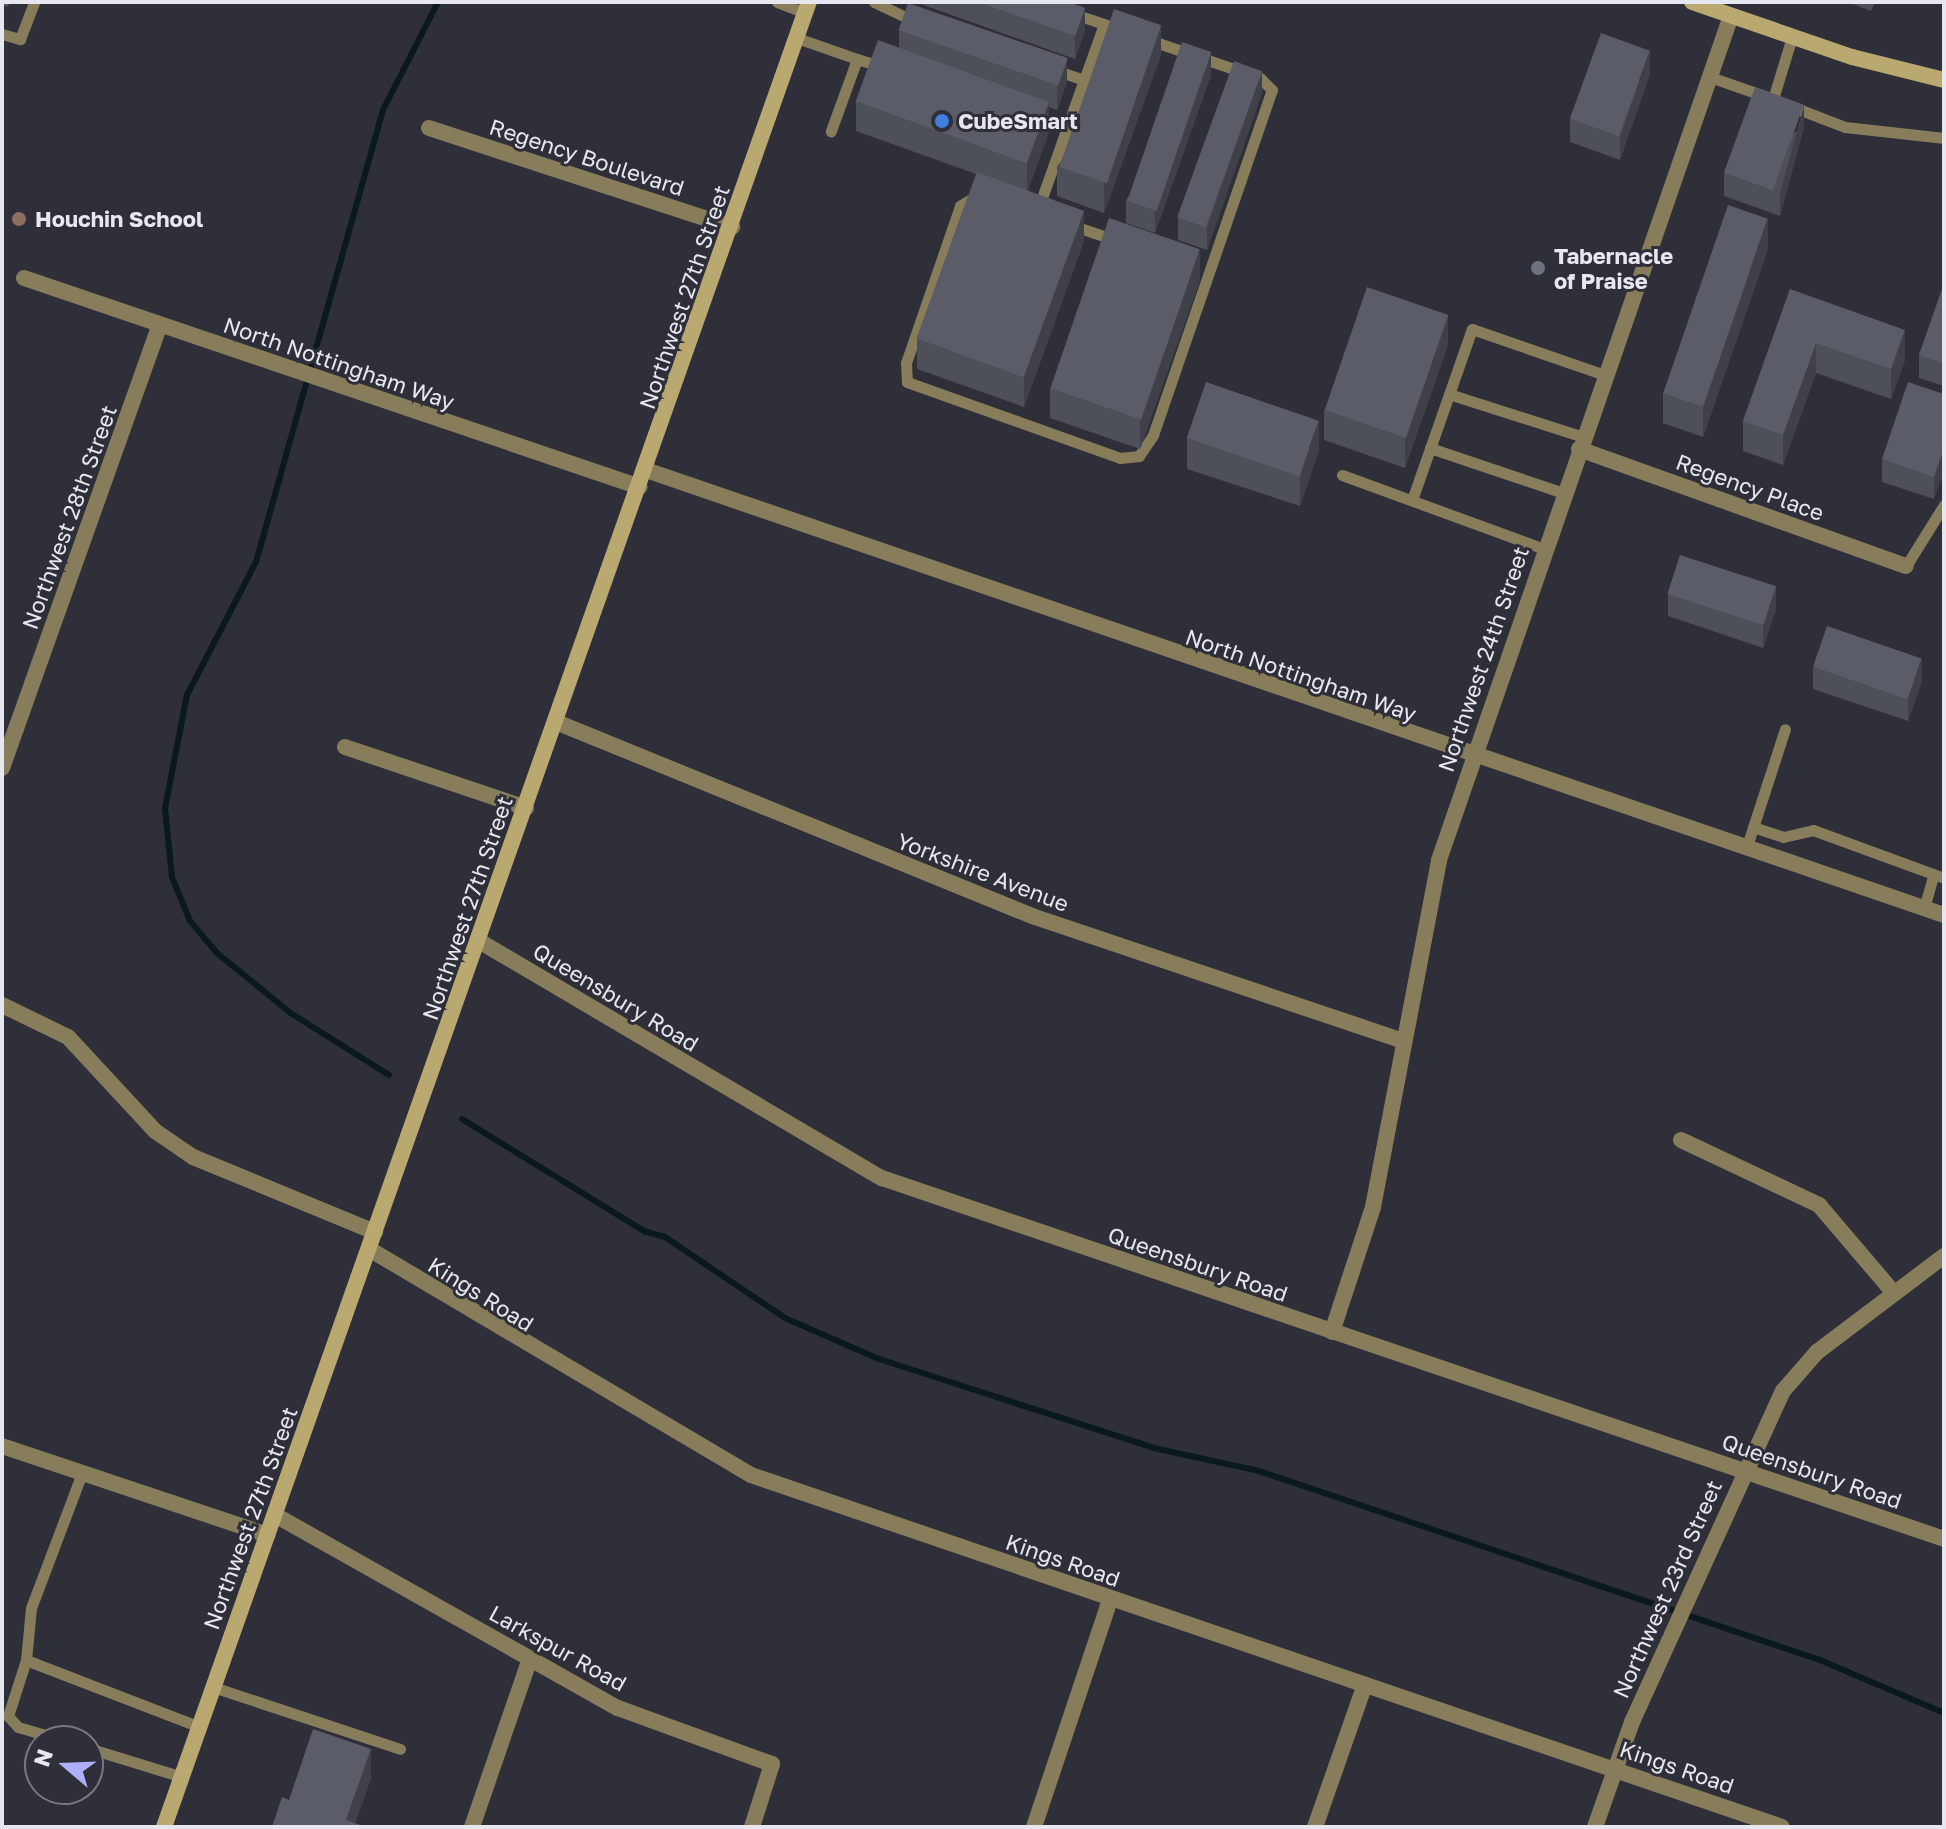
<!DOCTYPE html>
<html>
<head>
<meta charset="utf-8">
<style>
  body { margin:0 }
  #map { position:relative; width:1946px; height:1829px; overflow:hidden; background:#2e2f39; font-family:"Golos Text",sans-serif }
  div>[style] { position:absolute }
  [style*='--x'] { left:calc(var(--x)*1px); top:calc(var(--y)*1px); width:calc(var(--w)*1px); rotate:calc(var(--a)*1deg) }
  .stream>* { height:6px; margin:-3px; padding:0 3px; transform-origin:3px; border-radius:3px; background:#09191d }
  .lane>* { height:11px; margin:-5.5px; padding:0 5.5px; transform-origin:5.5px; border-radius:5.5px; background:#887d5b }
  .street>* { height:16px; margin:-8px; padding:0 8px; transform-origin:8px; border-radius:8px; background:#887d5b }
  .secondary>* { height:16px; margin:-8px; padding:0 8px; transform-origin:8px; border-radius:8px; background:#baa871 }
  .wall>* { inset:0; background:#4d4f59 }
  .shaded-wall>* { inset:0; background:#3f4048 }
  .building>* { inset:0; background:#5a5c67; transform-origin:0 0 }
  .dots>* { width:22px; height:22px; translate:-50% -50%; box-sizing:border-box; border:4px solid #2e2f39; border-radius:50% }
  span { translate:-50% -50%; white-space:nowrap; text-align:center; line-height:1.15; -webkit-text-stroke:6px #2e2f39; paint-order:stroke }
  .poi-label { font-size:22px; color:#e7e8ef; font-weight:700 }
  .left { translate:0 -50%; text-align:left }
  .street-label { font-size:22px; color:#e7e8ef }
  .frame { position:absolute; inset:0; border:4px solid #e7e8ef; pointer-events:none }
  .north { position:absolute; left:24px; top:1725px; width:80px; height:80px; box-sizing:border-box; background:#2e2f39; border:2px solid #787982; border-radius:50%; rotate:289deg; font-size:22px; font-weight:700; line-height:32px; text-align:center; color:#e7e8ef }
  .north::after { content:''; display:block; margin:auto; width:28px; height:36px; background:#b0aefa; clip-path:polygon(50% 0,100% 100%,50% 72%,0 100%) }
</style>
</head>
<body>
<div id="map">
  <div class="stream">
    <div style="--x:389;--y:1075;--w:115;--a:-147.8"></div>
    <div style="--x:292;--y:1014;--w:97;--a:-140.9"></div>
    <div style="--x:217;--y:953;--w:42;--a:-130.2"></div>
    <div style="--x:190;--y:921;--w:48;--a:-112.2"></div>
    <div style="--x:172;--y:877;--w:69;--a:-95.8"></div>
    <div style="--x:165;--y:808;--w:115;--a:-79"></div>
    <div style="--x:187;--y:695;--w:150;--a:-62.6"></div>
    <div style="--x:256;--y:562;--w:470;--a:-74.3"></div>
    <div style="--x:383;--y:110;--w:121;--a:-63"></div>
    <div style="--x:462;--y:1119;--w:214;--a:31.6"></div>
    <div style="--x:644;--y:1231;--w:22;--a:16"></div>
    <div style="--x:665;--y:1237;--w:145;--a:34"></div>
    <div style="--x:785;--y:1318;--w:103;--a:23.6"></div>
    <div style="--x:879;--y:1359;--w:293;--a:17.9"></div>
    <div style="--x:1158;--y:1449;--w:103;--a:12.3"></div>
    <div style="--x:1259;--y:1471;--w:592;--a:18.62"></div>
    <div style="--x:1820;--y:1660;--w:135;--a:23.1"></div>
  </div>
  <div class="lane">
    <div style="--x:777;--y:2;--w:31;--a:21"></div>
    <div style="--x:874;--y:2;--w:44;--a:25.4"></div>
    <div style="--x:1071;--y:13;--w:51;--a:18.4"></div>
    <div style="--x:2;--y:34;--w:19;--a:16"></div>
    <div style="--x:20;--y:39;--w:40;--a:-69"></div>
    <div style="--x:797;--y:38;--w:64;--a:19.3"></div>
    <div style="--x:857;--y:59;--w:77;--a:109.9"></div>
    <div style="--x:857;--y:59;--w:27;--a:17"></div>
    <div style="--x:1710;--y:77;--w:67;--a:19.2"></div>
    <div style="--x:1773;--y:99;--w:65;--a:-73"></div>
    <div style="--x:1084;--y:80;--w:59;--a:-70.3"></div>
    <div style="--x:1793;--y:107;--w:56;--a:21"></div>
    <div style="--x:1845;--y:127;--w:100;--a:6.3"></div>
    <div style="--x:978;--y:195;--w:21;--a:149"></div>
    <div style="--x:960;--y:206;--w:166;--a:109"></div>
    <div style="--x:906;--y:363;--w:19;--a:87"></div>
    <div style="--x:907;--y:382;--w:226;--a:19.6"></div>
    <div style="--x:1120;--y:458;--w:19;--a:-6"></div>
    <div style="--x:1139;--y:456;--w:25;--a:-56"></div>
    <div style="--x:1153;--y:435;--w:365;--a:-71"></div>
    <div style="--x:1272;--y:90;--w:17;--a:-135"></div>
    <div style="--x:1260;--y:78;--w:120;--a:-161"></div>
    <div style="--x:1038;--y:209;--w:137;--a:-70.4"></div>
    <div style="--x:1084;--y:80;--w:31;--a:-161"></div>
    <div style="--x:1071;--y:225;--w:46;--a:18.8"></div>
    <div style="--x:1449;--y:394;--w:142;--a:17.7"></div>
    <div style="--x:1430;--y:448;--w:141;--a:18.6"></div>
    <div style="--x:1342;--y:475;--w:215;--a:20.1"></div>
    <div style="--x:1412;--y:500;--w:181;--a:-70.7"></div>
    <div style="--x:1472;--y:329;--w:141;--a:19.1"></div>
    <div style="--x:1906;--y:566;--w:72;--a:-58.1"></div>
    <div style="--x:1753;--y:827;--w:32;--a:18"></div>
    <div style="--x:1783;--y:837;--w:31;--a:-13"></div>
    <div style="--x:1813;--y:830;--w:140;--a:20.1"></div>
    <div style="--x:1746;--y:849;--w:126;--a:-72"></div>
    <div style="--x:1924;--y:908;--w:35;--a:-74"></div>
    <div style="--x:26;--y:1660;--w:52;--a:-84.5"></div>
    <div style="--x:31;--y:1608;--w:144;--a:-69.3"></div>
    <div style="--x:213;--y:1687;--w:197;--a:18.3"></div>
    <div style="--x:66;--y:1741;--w:50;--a:-163.7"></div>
    <div style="--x:18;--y:1727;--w:15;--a:-132"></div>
    <div style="--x:8;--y:1716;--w:59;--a:-72.2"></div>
    <div style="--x:26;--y:1660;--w:186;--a:21.1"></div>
    <div style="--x:88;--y:1748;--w:98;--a:17.1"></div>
  </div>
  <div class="street">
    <div style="--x:429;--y:128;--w:319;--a:18.1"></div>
    <div style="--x:24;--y:278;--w:650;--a:18.74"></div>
    <div style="--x:1579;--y:449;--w:347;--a:19.7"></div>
    <div style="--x:646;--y:470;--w:1372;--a:18.92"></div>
    <div style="--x:556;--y:722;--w:514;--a:22.17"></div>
    <div style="--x:1032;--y:916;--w:391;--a:18.6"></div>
    <div style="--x:345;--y:747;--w:191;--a:18.6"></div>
    <div style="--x:2;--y:768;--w:470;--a:-70.4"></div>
    <div style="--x:479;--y:941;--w:468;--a:30.5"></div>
    <div style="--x:882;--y:1178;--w:1122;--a:18.77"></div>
    <div style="--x:2;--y:1005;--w:73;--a:25.9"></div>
    <div style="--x:68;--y:1037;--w:128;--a:47.2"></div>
    <div style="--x:155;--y:1131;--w:46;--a:34.4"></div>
    <div style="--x:193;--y:1157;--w:197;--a:22.4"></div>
    <div style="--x:1681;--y:1140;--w:153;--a:25.2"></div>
    <div style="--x:1819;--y:1205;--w:116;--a:49.6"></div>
    <div style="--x:369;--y:1249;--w:444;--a:30.6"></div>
    <div style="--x:751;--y:1475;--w:1089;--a:18.85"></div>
    <div style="--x:1332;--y:1332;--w:132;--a:-71.8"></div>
    <div style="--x:1373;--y:1207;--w:353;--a:-79.2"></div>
    <div style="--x:1439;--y:860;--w:893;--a:-70.92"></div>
    <div style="--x:2;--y:1446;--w:280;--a:18.5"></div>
    <div style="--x:275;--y:1515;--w:394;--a:29.4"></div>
    <div style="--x:618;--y:1708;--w:164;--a:20"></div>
    <div style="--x:772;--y:1764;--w:66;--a:107.6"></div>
    <div style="--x:472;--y:1827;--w:178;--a:-71"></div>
    <div style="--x:1034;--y:1827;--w:239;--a:-71.5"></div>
    <div style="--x:1315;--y:1827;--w:151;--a:-70.7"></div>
    <div style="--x:1595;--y:1827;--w:111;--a:-70.6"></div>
    <div style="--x:1632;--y:1722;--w:364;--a:-65.5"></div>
    <div style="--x:1783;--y:1391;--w:52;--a:-48.9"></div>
    <div style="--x:1817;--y:1352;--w:159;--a:-37.1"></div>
  </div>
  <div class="secondary">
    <div style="--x:1692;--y:2;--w:169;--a:19"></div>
    <div style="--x:1852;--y:57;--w:95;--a:14"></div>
    <div style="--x:164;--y:1827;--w:1936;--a:-70.54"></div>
  </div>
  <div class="wall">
    <div style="clip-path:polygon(2px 2px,10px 2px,8px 7px,2px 5px)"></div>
    <div style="clip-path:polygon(915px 2px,1069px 2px,1085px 31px,1075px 59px)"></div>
    <div style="clip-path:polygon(1848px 2px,1875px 2px,1871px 11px)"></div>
    <div style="clip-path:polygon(899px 31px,1067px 82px,1057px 110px,1049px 107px,1049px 132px,1028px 190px,1084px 241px,1024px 407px,917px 369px,917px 339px,976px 174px,856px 131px,856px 101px,899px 48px)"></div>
    <div style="clip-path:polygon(1161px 55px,1104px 213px,1057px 196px,1057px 166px)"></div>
    <div style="clip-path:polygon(1650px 74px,1620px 160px,1570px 142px,1570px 119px)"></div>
    <div style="clip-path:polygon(1211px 75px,1155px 233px,1126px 223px,1126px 200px)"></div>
    <div style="clip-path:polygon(1262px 93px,1207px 250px,1178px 240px,1178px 217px)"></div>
    <div style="clip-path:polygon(1804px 127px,1780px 216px,1724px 196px,1724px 173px)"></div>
    <div style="clip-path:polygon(1768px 249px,1703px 437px,1663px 423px,1663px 393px)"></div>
    <div style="clip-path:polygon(1200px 280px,1140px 449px,1050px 418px,1050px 388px)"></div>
    <div style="clip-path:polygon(1944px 286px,1944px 386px,1919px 378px,1919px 355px)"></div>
    <div style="clip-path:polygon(1790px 289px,1905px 360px,1891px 399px,1816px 373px,1783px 465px,1743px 451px,1743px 421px)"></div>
    <div style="clip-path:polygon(1448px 345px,1405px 468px,1324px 440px,1324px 410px)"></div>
    <div style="clip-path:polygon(1944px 394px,1934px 499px,1882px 482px,1882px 459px)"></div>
    <div style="clip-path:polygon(1187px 438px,1319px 450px,1300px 506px,1187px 469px)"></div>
    <div style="clip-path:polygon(1668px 594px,1776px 609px,1763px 648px,1668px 616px)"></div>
    <div style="clip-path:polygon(1813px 667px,1922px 681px,1908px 721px,1813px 689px)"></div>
  </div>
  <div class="shaded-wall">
    <div style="clip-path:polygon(1085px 8px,1085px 31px,1075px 59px,1075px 36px)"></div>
    <div style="clip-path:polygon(1161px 25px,1161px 55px,1104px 213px,1104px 183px)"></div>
    <div style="clip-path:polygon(1650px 51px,1650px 74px,1620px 160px,1620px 137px)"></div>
    <div style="clip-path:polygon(1211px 52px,1211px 75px,1155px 233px,1155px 210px)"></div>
    <div style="clip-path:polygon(1067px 59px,1067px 82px,1057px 110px,1057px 87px)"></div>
    <div style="clip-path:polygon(1262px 71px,1262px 93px,1207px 250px,1207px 227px)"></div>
    <div style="clip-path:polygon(1049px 102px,1049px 132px,1027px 193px,1027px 163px)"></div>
    <div style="clip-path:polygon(1804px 105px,1804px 127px,1780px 216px,1780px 193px)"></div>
    <div style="clip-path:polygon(1084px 211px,1084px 241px,1024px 407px,1024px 377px)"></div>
    <div style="clip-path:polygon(1768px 219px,1768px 249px,1703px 437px,1703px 407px)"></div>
    <div style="clip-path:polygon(1200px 250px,1200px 280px,1140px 449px,1140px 419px)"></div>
    <div style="clip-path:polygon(1448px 315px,1448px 345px,1405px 468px,1405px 438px)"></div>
    <div style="clip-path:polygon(1905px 330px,1905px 360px,1891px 399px,1891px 369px)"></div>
    <div style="clip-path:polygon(1816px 343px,1816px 373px,1783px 465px,1783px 435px)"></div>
    <div style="clip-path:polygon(1319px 420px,1319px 450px,1300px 506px,1300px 476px)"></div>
    <div style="clip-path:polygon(1944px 448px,1944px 471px,1934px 499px,1934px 477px)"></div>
    <div style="clip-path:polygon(1776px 586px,1776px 609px,1763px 648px,1763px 625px)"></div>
    <div style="clip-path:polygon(1922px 658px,1922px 681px,1908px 721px,1908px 698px)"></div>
    <div style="clip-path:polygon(371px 1749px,371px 1779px,354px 1827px,346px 1820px)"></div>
  </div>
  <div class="building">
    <div style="clip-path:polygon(978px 2px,1069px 2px,1085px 8px,1075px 36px)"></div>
    <div style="left:908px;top:3px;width:169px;height:29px;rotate:19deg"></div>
    <div style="left:1114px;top:9px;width:50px;height:167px;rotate:19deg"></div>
    <div style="left:1601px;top:33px;width:52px;height:91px;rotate:20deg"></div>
    <div style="left:878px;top:40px;width:182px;height:65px;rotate:20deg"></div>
    <div style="left:1182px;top:42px;width:31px;height:168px;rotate:19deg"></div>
    <div style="left:1234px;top:61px;width:30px;height:166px;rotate:20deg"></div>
    <div style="left:1755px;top:87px;width:52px;height:91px;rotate:20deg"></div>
    <div style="left:977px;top:172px;width:114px;height:177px;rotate:20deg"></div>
    <div style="left:1728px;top:205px;width:42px;height:199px;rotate:19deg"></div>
    <div style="left:1109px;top:218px;width:96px;height:180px;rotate:19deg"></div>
    <div style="clip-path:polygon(1943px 286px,1944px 286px,1944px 364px,1919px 355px)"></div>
    <div style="left:1367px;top:287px;width:86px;height:130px;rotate:19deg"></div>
    <div style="clip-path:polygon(1790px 289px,1905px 330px,1891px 369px,1816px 343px,1783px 435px,1743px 421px)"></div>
    <div style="left:1206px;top:382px;width:119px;height:59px;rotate:19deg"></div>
    <div style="clip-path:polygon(1908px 382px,1944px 394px,1944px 448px,1934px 477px,1882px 459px)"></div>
    <div style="left:1680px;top:555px;width:101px;height:41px;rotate:18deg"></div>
    <div style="left:1827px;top:626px;width:100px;height:43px;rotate:19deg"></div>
    <div style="clip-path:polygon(313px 1729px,371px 1749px,346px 1820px,366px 1827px,272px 1827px,282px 1797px,289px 1800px)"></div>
  </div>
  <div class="dots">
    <div style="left:942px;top:121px;background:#3f7fe0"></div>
    <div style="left:19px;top:219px;background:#8d6e63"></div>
    <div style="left:1538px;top:268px;background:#6b7280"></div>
  </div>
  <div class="poi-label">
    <span class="left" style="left:958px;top:121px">CubeSmart</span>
    <span class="left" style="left:35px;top:219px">Houchin School</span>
    <span class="left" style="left:1554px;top:268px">Tabernacle<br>of Praise</span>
  </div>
  <div class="street-label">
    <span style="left:587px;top:157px;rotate:18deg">Regency Boulevard</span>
    <span style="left:684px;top:297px;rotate:-71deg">Northwest 27th Street</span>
    <span style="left:339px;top:363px;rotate:19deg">North Nottingham Way</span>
    <span style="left:1750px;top:487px;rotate:20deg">Regency Place</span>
    <span style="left:69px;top:517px;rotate:-70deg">Northwest 28th Street</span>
    <span style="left:1483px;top:659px;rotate:-71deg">Northwest 24th Street</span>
    <span style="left:1301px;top:675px;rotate:19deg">North Nottingham Way</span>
    <span style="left:983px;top:872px;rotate:21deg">Yorkshire Avenue</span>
    <span style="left:467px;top:908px;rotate:-71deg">Northwest 27th Street</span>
    <span style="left:616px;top:997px;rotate:31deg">Queensbury Road</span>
    <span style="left:1198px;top:1264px;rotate:19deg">Queensbury Road</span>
    <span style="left:481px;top:1294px;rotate:32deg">Kings Road</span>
    <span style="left:1812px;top:1471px;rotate:19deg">Queensbury Road</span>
    <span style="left:250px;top:1518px;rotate:-70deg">Northwest 27th Street</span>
    <span style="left:1063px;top:1560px;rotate:19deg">Kings Road</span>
    <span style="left:1667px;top:1589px;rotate:-66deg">Northwest 23rd Street</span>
    <span style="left:558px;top:1648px;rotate:29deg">Larkspur Road</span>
    <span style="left:1677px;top:1767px;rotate:19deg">Kings Road</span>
  </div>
  <div class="frame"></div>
  <div class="north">N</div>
</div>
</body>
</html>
